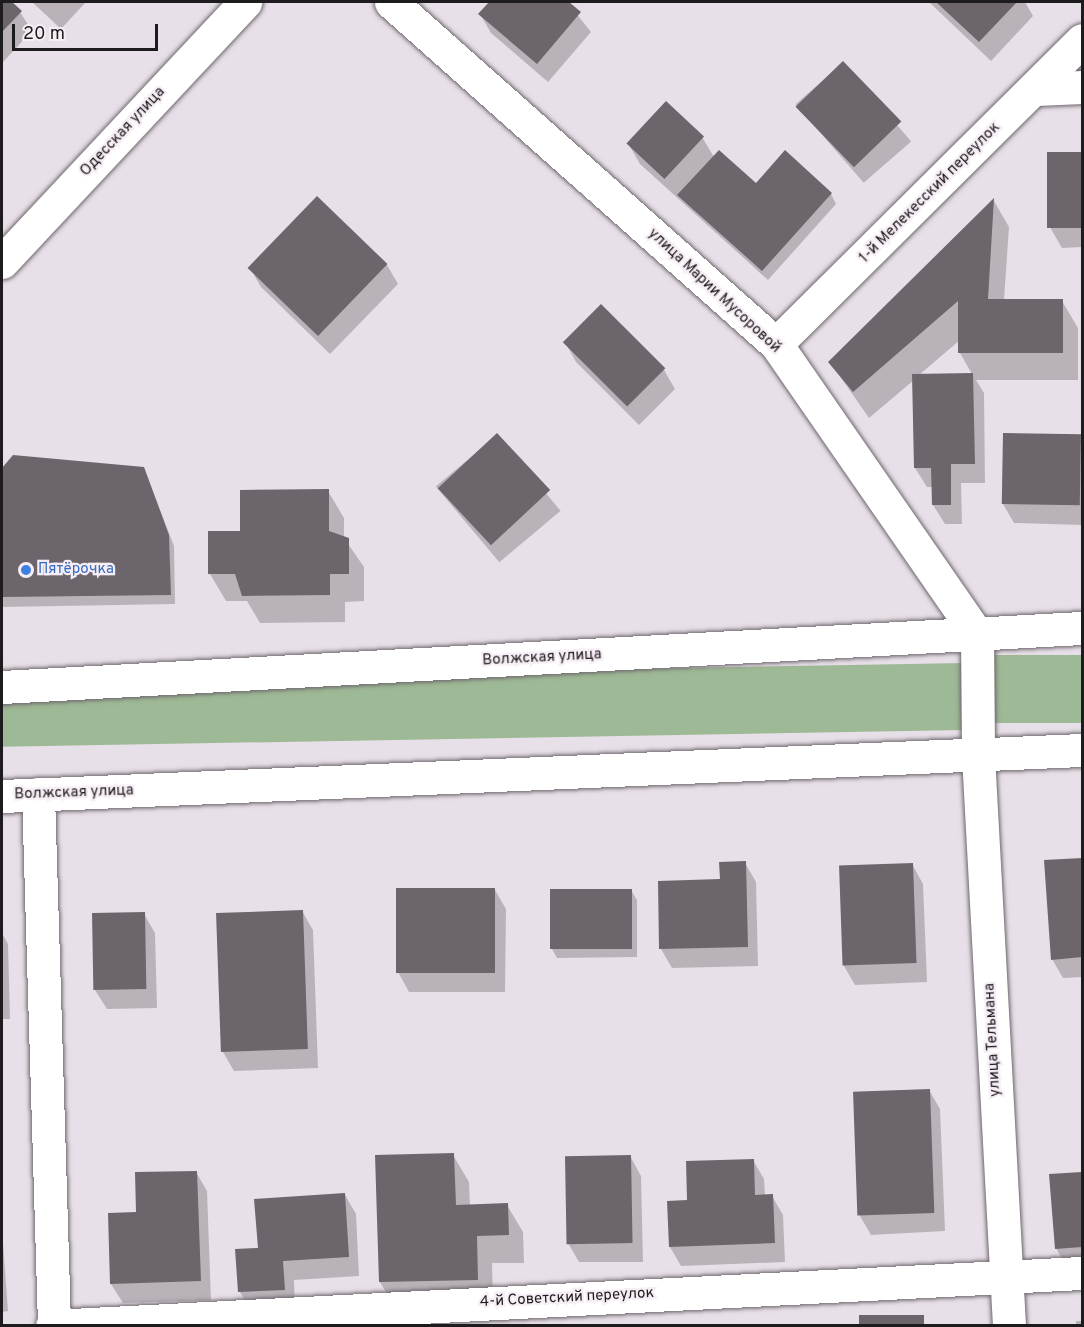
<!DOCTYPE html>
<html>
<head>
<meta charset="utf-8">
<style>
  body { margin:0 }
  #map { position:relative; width:1084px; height:1327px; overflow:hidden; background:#e8e0e8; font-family:Overpass,sans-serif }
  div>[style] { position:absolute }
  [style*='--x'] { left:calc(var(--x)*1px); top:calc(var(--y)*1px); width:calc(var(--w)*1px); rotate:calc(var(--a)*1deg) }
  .forest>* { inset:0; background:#9eb995; transform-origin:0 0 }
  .shadow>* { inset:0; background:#0003; transform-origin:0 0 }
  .building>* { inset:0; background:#6c656c; transform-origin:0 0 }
  .roads { filter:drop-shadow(0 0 2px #6e676e) drop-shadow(0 0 2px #6e676e) }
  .street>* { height:33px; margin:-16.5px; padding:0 16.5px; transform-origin:16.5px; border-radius:16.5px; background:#fff }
  .secondary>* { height:33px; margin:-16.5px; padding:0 16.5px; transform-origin:16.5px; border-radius:16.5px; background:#fff }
  .dots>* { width:16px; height:16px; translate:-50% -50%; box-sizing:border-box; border:3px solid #f6edf5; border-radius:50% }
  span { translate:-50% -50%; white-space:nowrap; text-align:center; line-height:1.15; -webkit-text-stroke:4.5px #f6edf5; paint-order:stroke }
  .street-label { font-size:15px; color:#1e1b1e }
  .shop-label { font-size:15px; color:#366cbe }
  .left { translate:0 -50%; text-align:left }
  .frame { position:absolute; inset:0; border:3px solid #1e1b1e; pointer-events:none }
  .scale { position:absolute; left:12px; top:24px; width:146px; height:27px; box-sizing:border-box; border:3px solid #1e1b1e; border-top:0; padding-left:8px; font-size:18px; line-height:21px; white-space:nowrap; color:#1e1b1e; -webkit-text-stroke:4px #f6edf5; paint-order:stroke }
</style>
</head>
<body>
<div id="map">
  <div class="forest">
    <div style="left:1082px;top:655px;width:68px;height:91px;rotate:90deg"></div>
    <div style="left:964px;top:663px;width:67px;height:963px;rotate:89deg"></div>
  </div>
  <div class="shadow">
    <div style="clip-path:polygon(2px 2px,20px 12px,32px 31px,2px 63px)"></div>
    <div style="clip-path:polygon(32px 2px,86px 2px,61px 29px)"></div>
    <div style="clip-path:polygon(491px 2px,567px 2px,591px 32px,548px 82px,491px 33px,480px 14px)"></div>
    <div style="clip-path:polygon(929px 2px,1025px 2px,1033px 16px,991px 61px)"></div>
    <div style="left:843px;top:63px;width:104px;height:63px;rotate:49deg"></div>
    <div style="clip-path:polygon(702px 137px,714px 157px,756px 185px,831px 194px,836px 204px,768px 280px,640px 164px,629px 145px)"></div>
    <div style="clip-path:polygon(1082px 153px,1082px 247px,1062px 248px,1051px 229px,1049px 155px)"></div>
    <div style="clip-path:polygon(evenodd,994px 201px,1009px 227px,1004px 300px,1062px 301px,1078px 328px,1078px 380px,976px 380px,984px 393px,985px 483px,961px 483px,962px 524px,945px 524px,933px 505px,933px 487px,927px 487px,915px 468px,914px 380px,869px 418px,830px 362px,994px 201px,960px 340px,960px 353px,972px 374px,919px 375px,960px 340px)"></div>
    <div style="clip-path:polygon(387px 265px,398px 284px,330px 354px,261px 287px,250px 268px)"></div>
    <div style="clip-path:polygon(565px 342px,664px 370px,675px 389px,639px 425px,576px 362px)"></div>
    <div style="left:497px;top:435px;width:99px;height:80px;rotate:50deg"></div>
    <div style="clip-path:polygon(1080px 437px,1082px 525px,1014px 523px,1003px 504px)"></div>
    <div style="clip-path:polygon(14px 457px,144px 468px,174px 546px,175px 604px,2px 607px,2px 470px)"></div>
    <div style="clip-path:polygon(328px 491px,344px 518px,344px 538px,364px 567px,364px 601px,345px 602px,345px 622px,260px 623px,247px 601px,226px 601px,210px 574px,242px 533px)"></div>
    <div style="clip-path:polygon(1082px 859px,1082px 977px,1063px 978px,1052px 959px,1046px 862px)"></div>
    <div style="clip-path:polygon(745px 863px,756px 882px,758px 966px,672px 968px,661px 949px,721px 880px)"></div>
    <div style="clip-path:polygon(912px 864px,923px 884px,927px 982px,855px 985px,844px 966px,840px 868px)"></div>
    <div style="clip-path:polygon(495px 890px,506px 909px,505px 992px,409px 992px,398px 972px)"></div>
    <div style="clip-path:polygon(631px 890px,637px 900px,637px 957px,557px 958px,552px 949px)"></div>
    <div style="clip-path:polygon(302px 911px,313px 930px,318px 1068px,234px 1071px,223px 1052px)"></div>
    <div style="clip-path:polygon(144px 914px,155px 933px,157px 1008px,107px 1009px,95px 990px)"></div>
    <div style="clip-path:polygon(2px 933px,8px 944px,10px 1019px,2px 1019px)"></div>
    <div style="clip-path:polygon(929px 1090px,940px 1109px,945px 1231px,871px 1235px,860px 1216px,854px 1093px)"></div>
    <div style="clip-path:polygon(453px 1155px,469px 1182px,470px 1206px,507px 1205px,523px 1232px,524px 1263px,492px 1263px,493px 1307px,396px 1309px,380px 1282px)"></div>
    <div style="clip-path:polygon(630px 1156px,641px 1176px,643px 1262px,579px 1262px,568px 1243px)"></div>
    <div style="clip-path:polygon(753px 1160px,764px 1179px,765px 1196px,772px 1196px,783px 1215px,785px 1262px,681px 1266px,670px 1247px,689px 1202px)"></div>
    <div style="clip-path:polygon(196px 1172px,207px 1191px,211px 1300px,123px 1303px,111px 1284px,138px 1213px)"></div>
    <div style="clip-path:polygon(1082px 1174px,1082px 1267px,1067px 1268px,1056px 1248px,1051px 1176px)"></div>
    <div style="clip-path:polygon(345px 1195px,356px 1214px,359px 1276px,294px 1280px,295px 1309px,251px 1311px,240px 1292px,236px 1251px,259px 1250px)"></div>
    <div style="clip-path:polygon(2px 1229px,8px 1311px,2px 1312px)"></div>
    <div style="left:1076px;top:1321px;width:6px;height:5px"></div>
  </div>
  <div class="building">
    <div style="clip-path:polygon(2px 2px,12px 2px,22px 11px,2px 32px)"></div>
    <div style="clip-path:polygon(489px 2px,569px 2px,581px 12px,537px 64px,478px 14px)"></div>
    <div style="clip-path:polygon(936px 2px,1017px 2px,979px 42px)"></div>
    <div style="left:843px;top:61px;width:84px;height:66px;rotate:46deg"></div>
    <div style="left:666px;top:101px;width:52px;height:58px;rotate:43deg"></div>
    <div style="clip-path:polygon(719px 150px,756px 183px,785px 150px,832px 193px,762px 271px,677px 195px)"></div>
    <div style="left:1082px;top:152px;width:76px;height:35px;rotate:90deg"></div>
    <div style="left:317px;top:196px;width:98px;height:100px;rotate:44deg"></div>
    <div style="clip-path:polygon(994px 198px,988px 299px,1063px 299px,1063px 353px,958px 353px,958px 301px,853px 392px,828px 362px)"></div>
    <div style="left:601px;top:304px;width:91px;height:54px;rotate:45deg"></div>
    <div style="clip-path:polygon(973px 373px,975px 464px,951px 464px,951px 505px,932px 505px,931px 468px,914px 468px,912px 374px)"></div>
    <div style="left:497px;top:433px;width:78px;height:81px;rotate:47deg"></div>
    <div style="left:1003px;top:433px;width:78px;height:71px;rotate:1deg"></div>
    <div style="clip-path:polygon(13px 455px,144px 467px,169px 535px,171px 595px,2px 597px,2px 468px)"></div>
    <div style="clip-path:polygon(329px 489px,329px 531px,349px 538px,349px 574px,330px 574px,330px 595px,242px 596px,235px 574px,208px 574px,208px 531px,240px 531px,240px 490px)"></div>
    <div style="clip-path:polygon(1082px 858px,1082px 957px,1051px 960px,1044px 860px)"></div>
    <div style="clip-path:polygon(746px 861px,748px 947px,659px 949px,658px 881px,720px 879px,719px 862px)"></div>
    <div style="left:913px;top:863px;width:100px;height:74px;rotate:88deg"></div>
    <div style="left:396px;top:888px;width:99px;height:85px"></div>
    <div style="left:550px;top:889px;width:82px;height:60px"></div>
    <div style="left:303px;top:910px;width:139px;height:87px;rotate:88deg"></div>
    <div style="left:145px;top:912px;width:77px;height:53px;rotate:89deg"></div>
    <div style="left:930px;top:1089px;width:124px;height:77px;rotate:88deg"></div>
    <div style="clip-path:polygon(454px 1153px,456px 1205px,508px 1203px,509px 1235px,477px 1236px,478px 1280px,379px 1282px,375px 1155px)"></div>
    <div style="left:631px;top:1155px;width:88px;height:66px;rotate:89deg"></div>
    <div style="clip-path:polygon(754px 1159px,755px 1195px,773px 1194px,775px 1243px,669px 1247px,667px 1201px,687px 1200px,686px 1161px)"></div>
    <div style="clip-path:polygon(197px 1171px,201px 1281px,110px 1284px,108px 1213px,136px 1212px,135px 1172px)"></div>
    <div style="clip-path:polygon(1082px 1172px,1082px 1247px,1055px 1249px,1049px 1174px)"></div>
    <div style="clip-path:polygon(345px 1193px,349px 1257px,283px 1261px,285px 1290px,238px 1292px,235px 1249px,258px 1248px,254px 1199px)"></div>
    <div style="left:924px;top:1315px;width:11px;height:65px;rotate:90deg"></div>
  </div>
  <div class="roads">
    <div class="street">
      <div style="--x:391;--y:2;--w:515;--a:41.62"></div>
      <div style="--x:776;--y:344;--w:353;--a:55.3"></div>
      <div style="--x:977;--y:634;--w:121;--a:89.5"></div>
      <div style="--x:978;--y:755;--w:572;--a:86.89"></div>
      <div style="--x:1036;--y:89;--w:46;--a:-2.5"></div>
      <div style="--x:2;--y:262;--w:356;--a:-46.9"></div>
      <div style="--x:776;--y:344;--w:431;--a:-44.8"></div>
      <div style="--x:38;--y:794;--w:531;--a:88.27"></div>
      <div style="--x:52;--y:1326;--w:1031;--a:-2.95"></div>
    </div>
    <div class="secondary">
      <div style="--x:2;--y:687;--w:1082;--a:-3.13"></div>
      <div style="--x:2;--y:796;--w:1081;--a:-2.44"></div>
    </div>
  </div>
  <div class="dots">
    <div style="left:26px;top:570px;background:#3f7fe0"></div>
  </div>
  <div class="street-label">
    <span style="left:123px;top:132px;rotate:-47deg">Одесская улица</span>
    <span style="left:930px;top:193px;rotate:-45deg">1-й Мелекесский переулок</span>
    <span style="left:714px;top:291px;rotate:43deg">улица Марии Мусоровой</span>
    <span style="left:542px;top:658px;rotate:-3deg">Волжская улица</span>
    <span style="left:74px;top:793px;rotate:-2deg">Волжская улица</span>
    <span style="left:993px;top:1040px;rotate:-93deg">улица Тельмана</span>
    <span style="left:567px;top:1298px;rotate:-3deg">4-й Советский переулок</span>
  </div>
  <div class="shop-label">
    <span class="left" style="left:38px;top:570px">Пятёрочка</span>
  </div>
  <div class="frame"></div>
  <div class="scale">20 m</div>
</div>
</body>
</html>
